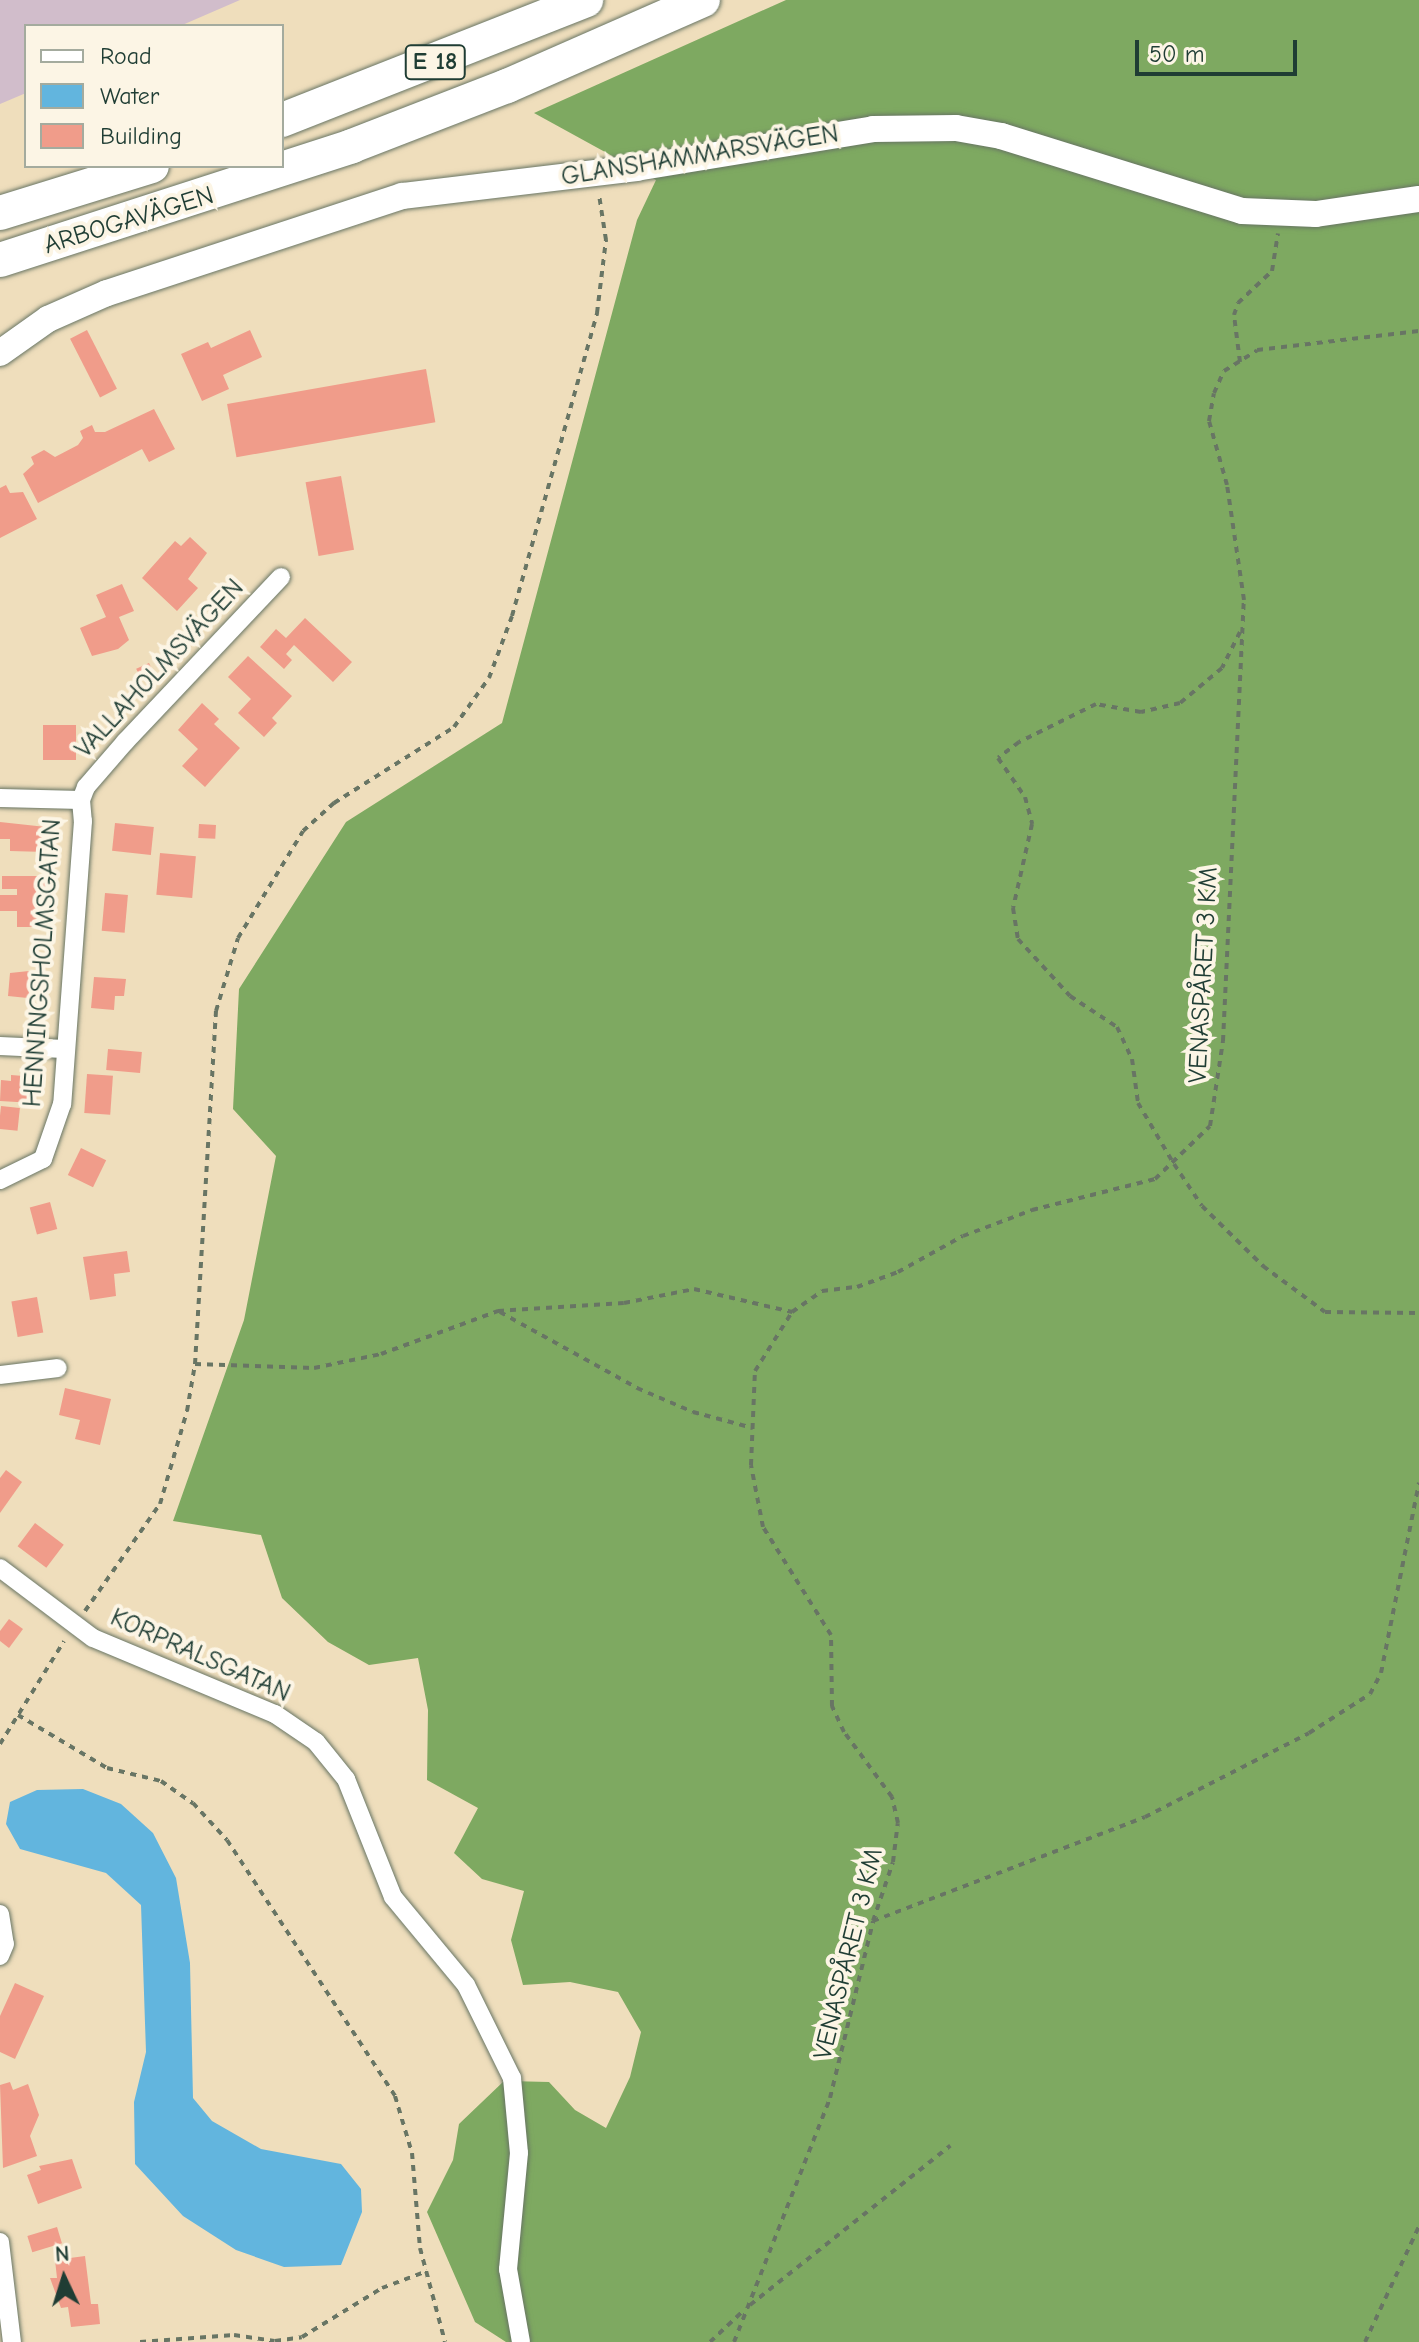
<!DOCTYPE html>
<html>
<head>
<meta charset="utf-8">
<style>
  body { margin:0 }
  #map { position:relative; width:1419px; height:2342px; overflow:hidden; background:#efdebc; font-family:"Comic Neue",sans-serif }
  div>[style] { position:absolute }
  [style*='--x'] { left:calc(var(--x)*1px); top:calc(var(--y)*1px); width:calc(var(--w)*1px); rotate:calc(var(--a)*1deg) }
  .industrial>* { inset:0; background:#d1bdcb }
  .forest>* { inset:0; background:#7ea961 }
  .water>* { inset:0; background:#62b5de }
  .building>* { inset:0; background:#f09c8a; transform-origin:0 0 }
  .path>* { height:4px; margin-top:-2px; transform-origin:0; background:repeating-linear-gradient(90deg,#687564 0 6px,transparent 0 12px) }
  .roads { filter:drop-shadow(0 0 2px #687564) drop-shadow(0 0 2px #687564) }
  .street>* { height:18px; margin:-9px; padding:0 9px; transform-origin:9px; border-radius:9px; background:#fff }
  .secondary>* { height:26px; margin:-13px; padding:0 13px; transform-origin:13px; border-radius:13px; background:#fff }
  .highway>* { height:34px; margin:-17px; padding:0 17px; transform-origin:17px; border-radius:17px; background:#fff }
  span { translate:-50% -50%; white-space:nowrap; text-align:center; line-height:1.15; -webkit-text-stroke:8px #fcf5e5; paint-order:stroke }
  .shield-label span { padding:2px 6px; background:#fcf5e5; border:2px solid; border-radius:6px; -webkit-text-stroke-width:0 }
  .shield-label { font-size:24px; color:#1f3d34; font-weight:700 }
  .street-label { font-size:26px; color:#1f3d34 }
  .legend { position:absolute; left:24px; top:24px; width:260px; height:144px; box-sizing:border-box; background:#fcf5e5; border:2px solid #a4ab9e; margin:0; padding:10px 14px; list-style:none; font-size:24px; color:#1f3d34 }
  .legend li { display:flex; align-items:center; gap:16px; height:40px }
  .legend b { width:40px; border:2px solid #a4ab9e }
  .north { position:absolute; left:24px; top:2238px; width:80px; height:80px; -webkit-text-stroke:6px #fcf5e5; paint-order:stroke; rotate:356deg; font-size:22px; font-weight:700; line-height:32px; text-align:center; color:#1f3d34 }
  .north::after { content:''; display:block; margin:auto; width:28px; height:36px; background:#1f3d34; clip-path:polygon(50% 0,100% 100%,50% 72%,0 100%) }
  .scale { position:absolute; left:1135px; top:40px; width:162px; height:36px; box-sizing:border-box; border:4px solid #1f3d34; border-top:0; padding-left:10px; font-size:24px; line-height:28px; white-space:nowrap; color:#1f3d34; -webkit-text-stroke:6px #fcf5e5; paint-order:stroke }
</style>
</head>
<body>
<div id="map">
  <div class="industrial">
    <div style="clip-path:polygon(0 0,240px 0,180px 26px,26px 26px,26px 93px,0 104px)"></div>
  </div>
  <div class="forest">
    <div style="clip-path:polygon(786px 0,1419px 0,1419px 2342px,506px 2342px,475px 2322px,427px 2212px,453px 2160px,459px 2124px,504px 2081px,549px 2082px,575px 2110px,606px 2128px,630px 2077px,641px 2032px,618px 1992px,570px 1982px,523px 1985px,511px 1940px,524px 1891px,482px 1879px,454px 1853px,478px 1808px,427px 1780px,428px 1710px,418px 1658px,369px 1665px,328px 1642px,282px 1598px,261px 1535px,173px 1521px,244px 1320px,276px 1156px,233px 1109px,239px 989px,346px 822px,502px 723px,637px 220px,656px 180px,534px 113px)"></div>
  </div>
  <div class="water">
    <div style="clip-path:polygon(83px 1789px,121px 1804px,153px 1833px,176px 1878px,190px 1963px,193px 2098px,212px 2121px,261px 2149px,341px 2164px,361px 2189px,362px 2212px,341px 2265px,284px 2267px,236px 2250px,183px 2216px,135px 2164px,134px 2102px,146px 2052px,141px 1905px,106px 1873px,20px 1849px,6px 1824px,10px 1802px,37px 1790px)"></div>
  </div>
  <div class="building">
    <div style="left:87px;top:330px;width:66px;height:19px;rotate:63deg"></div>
    <div style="clip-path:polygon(250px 330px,262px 357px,223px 375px,229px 389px,202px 401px,181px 354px,208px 342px,211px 348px)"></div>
    <div style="left:426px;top:369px;width:54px;height:202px;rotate:80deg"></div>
    <div style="clip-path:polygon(154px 409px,175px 449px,149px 462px,142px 449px,38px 503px,23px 474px,34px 464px,31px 457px,44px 450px,55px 457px,78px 445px,83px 438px,80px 431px,92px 425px,95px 432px,105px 432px)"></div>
    <div style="left:341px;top:476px;width:75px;height:36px;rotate:80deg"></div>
    <div style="clip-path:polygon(6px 485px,10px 493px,23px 492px,37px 519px,0 538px,0 488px)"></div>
    <div style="clip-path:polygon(190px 537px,207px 553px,188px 579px,198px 588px,177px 611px,142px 578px,175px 541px,181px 546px)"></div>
    <div style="clip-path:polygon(122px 584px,134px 611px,119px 617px,129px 640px,118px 649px,92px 656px,80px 628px,106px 617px,96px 595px)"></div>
    <div style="clip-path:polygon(305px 618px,352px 662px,333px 682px,294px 645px,286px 654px,292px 660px,284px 669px,260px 647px,276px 629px,286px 638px)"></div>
    <div style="clip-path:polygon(248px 656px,292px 696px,272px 718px,277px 723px,264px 737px,238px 713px,251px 699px,228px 677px)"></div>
    <div style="left:149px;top:663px;width:12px;height:14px;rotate:66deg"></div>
    <div style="clip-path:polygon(202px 703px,219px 719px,214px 724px,240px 748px,205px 787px,182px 766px,198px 749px,178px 730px)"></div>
    <div style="left:43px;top:725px;width:33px;height:35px"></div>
    <div style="clip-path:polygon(0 822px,46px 827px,46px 852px,10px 851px,10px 839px,0 839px)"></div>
    <div style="left:115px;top:823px;width:39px;height:28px;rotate:6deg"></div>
    <div style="left:199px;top:824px;width:17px;height:14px;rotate:3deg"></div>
    <div style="left:160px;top:853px;width:36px;height:42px;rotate:5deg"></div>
    <div style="clip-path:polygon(2px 876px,47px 876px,47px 889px,39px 889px,39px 927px,17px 927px,17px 911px,0 911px,0 895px,17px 895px,17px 889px,2px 889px)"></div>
    <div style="left:105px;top:893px;width:23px;height:38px;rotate:5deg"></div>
    <div style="clip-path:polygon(29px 971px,50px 973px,47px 1000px,8px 996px,10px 973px)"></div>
    <div style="clip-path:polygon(94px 977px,126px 979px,124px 996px,115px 996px,114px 1010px,91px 1008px)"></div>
    <div style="left:108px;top:1049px;width:34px;height:21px;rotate:5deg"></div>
    <div style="left:87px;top:1074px;width:26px;height:39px;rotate:4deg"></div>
    <div style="clip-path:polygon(11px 1075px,36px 1077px,34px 1103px,0 1101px,1px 1080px,11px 1081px)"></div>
    <div style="left:1px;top:1106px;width:19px;height:23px;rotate:6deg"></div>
    <div style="left:81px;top:1148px;width:28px;height:30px;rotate:26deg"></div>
    <div style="left:50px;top:1202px;width:28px;height:21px;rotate:75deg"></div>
    <div style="clip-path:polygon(127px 1251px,130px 1272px,114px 1274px,116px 1296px,90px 1300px,83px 1257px)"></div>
    <div style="left:37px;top:1297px;width:36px;height:26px;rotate:80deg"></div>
    <div style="clip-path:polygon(65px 1388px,111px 1399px,100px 1445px,75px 1439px,80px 1420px,59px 1415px)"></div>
    <div style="clip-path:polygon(6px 1470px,22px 1482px,0 1513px,0 1478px)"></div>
    <div style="left:35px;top:1523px;width:36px;height:29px;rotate:37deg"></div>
    <div style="clip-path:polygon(9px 1619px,23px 1629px,9px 1648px,0 1641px,0 1631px)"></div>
    <div style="clip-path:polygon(15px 1983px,44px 1996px,15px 2059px,0 2052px,0 2016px)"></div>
    <div style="clip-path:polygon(10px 2082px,13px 2090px,28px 2084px,39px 2115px,30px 2136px,37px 2156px,3px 2168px,0 2085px)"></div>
    <div style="clip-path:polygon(72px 2159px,82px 2188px,38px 2204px,27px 2175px,41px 2170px,39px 2166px)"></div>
    <div style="left:57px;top:2227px;width:17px;height:31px;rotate:73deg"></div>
    <div style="clip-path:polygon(85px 2256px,91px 2304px,98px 2304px,100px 2324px,71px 2327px,68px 2307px,61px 2308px,50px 2278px,57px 2278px,55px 2260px)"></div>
  </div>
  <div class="path">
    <div style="--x:1240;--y:362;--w:47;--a:-97.3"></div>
    <div style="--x:1234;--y:315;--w:13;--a:-72"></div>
    <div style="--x:1238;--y:303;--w:47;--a:-43.3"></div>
    <div style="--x:1272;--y:271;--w:38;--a:-81"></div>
    <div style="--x:1240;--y:632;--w:40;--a:116.6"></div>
    <div style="--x:1222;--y:668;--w:55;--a:140.2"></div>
    <div style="--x:1180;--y:703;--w:40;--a:167"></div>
    <div style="--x:1141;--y:712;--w:46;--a:-169.9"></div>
    <div style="--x:1096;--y:704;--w:86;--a:153.7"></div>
    <div style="--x:1019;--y:742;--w:26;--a:143"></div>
    <div style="--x:998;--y:758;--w:47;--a:55.3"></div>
    <div style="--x:1025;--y:797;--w:28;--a:75"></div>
    <div style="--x:1032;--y:824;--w:86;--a:102.7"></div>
    <div style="--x:1013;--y:908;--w:31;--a:81"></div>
    <div style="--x:1018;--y:939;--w:77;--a:47.6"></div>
    <div style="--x:1070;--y:996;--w:56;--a:33.4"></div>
    <div style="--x:1117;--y:1027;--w:35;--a:65"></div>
    <div style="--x:1132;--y:1059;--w:44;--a:82.2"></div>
    <div style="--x:1138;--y:1103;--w:71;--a:59.5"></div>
    <div style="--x:1174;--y:1164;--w:50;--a:56.3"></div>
    <div style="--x:1202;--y:1206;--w:86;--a:44.5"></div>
    <div style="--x:1263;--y:1266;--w:77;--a:36.6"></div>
    <div style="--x:1325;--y:1312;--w:94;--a:0.6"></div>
    <div style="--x:500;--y:1312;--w:157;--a:29"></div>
    <div style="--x:637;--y:1388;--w:61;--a:23.2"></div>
    <div style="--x:693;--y:1412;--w:62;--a:14.9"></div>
    <div style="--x:195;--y:1364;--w:119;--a:1.9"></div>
    <div style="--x:314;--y:1368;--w:68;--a:-11.8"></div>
    <div style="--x:381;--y:1354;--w:125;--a:-20.2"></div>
    <div style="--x:498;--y:1311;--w:126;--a:-3.6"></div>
    <div style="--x:624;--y:1303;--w:71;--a:-11.3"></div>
    <div style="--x:694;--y:1289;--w:101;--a:13.2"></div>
    <div style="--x:85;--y:1611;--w:131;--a:-55"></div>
    <div style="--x:160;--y:1504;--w:97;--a:-73.8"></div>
    <div style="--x:187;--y:1411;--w:48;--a:-80.3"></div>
    <div style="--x:195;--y:1364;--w:354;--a:-86.6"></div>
    <div style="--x:216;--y:1011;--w:76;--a:-73.2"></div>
    <div style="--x:238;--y:938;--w:125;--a:-58.7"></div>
    <div style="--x:303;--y:831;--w:42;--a:-42.1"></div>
    <div style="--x:334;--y:803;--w:142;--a:-32.3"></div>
    <div style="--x:454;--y:727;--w:60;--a:-54.5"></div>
    <div style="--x:489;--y:678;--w:66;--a:-69.6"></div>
    <div style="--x:512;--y:616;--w:315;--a:-74.3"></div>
    <div style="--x:597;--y:313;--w:74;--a:-83"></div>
    <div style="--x:606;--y:240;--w:46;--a:-98.8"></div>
    <div style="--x:18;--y:1715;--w:104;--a:30.8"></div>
    <div style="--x:107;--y:1768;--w:56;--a:13.5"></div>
    <div style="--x:161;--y:1781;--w:39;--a:35"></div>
    <div style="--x:193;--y:1803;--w:50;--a:47.4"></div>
    <div style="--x:227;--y:1840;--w:306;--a:56.7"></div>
    <div style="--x:395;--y:2096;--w:59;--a:73.4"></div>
    <div style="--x:412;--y:2153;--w:95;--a:85.2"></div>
    <div style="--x:420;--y:2248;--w:97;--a:75.1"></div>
    <div style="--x:0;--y:1744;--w:121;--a:-58.1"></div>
    <div style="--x:873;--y:1921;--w:291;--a:-20.9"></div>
    <div style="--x:1145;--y:1817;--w:184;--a:-27.1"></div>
    <div style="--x:1309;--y:1733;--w:72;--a:-32.6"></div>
    <div style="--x:1370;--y:1694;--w:24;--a:-62"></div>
    <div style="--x:1381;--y:1673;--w:194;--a:-78.7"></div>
    <div style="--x:750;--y:2305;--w:256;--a:-38.5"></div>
    <div style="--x:140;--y:2342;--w:94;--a:-4.3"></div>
    <div style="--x:234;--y:2335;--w:41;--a:8.3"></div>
    <div style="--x:275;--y:2341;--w:27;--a:-8"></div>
    <div style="--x:302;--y:2337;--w:94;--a:-31.5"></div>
    <div style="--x:382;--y:2288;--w:48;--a:-20.7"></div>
    <div style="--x:710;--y:2342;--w:45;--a:-43.2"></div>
    <div style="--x:734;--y:2342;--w:262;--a:-68.5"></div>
    <div style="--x:830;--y:2098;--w:182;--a:-76.3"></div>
    <div style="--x:873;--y:1921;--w:62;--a:-71.3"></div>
    <div style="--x:893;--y:1862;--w:39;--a:-83"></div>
    <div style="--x:898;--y:1823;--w:27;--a:-103"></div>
    <div style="--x:892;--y:1797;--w:81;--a:-126.4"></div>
    <div style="--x:844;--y:1732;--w:29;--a:-115"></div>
    <div style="--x:832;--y:1706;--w:71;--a:-90.8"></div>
    <div style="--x:831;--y:1635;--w:128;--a:-122.2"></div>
    <div style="--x:763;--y:1527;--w:63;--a:-101"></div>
    <div style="--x:751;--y:1465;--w:94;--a:-87.6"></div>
    <div style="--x:755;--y:1371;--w:70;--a:-57.9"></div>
    <div style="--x:792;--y:1312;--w:37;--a:-35"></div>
    <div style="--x:822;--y:1291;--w:35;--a:-7"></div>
    <div style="--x:857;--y:1287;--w:44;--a:-20.1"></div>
    <div style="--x:898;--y:1272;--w:74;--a:-29"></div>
    <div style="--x:963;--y:1236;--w:74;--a:-20.6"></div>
    <div style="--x:1032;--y:1210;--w:127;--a:-14.1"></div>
    <div style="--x:1155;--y:1179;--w:76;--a:-43.9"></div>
    <div style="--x:1210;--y:1126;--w:86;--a:-81.3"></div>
    <div style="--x:1223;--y:1041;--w:441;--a:-87.3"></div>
    <div style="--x:1244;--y:600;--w:116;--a:-98.4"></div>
    <div style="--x:1227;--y:485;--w:66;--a:-105.7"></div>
    <div style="--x:1209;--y:421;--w:28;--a:-80"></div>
    <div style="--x:1214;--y:393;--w:24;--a:-66"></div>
    <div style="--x:1224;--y:371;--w:39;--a:-32"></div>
    <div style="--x:1257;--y:350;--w:163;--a:-6.7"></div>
    <div style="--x:1365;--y:2342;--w:128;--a:-65"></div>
  </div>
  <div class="roads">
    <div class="street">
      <div style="--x:0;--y:798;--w:81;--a:1.4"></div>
      <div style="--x:81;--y:800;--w:21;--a:85"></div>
      <div style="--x:83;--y:821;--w:284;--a:94.2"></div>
      <div style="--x:62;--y:1104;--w:58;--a:109.1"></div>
      <div style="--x:43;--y:1159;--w:48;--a:154"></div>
      <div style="--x:81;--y:800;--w:14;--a:-69"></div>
      <div style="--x:86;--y:787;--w:60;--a:-49.1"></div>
      <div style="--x:125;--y:742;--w:227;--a:-46.6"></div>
      <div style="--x:0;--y:1046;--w:64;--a:2.7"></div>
      <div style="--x:0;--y:1375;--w:58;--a:-6.9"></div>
      <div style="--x:0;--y:1568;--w:116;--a:37"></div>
      <div style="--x:93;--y:1638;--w:197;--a:22.7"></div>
      <div style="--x:275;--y:1714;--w:50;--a:34.3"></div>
      <div style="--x:316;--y:1742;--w:48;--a:51"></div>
      <div style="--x:346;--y:1779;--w:127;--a:68.3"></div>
      <div style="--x:393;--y:1897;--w:114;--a:50.3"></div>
      <div style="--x:466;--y:1985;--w:104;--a:63.7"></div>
      <div style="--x:512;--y:2078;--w:75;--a:84.7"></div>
      <div style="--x:519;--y:2153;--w:117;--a:95.4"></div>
      <div style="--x:508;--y:2269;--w:74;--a:79.9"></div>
      <div style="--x:0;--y:1914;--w:30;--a:81"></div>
      <div style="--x:5;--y:1944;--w:13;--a:113"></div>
      <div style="--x:0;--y:2242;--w:101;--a:83.2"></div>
    </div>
    <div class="secondary">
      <div style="--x:0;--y:353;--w:59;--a:-35.3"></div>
      <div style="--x:48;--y:319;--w:64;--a:-23.8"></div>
      <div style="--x:107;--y:293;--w:311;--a:-18.2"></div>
      <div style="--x:402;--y:196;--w:236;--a:-6.8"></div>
      <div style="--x:636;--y:168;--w:240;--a:-9.3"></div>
      <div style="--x:873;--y:129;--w:83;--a:-0.7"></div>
      <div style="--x:956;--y:128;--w:46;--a:10.1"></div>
      <div style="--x:1001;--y:136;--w:252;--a:17.3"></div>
      <div style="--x:1242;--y:211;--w:74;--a:2.3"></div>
      <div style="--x:1316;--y:214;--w:104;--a:-8.3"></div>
    </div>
    <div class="highway">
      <div style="--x:282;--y:120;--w:327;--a:-21.5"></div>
      <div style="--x:0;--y:213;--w:159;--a:-17.2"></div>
      <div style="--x:0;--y:260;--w:370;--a:-17.9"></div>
      <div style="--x:352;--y:146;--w:166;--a:-21.2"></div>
      <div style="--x:507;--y:86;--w:214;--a:-23.7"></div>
    </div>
  </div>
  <div class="shield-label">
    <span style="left:435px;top:62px">E 18</span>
  </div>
  <div class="street-label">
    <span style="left:700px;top:156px;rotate:-9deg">GLANSHAMMARSVÄGEN</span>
    <span style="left:129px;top:221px;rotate:-17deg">ARBOGAVÄGEN</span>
    <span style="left:160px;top:669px;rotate:-47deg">VALLAHOLMSVÄGEN</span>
    <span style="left:43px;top:963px;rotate:-86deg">HENNINGSHOLMSGATAN</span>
    <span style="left:1204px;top:975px;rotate:-87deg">VENASPÅRET 3 KM</span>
    <span style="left:200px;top:1656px;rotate:24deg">KORPRALSGATAN</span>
    <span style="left:849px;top:1954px;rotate:-76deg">VENASPÅRET 3 KM</span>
  </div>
  <ul class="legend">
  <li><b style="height:10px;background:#fff"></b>Road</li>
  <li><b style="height:22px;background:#62b5de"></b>Water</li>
  <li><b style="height:22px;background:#f09c8a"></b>Building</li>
  </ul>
  <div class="north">N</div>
  <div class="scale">50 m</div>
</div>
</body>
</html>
